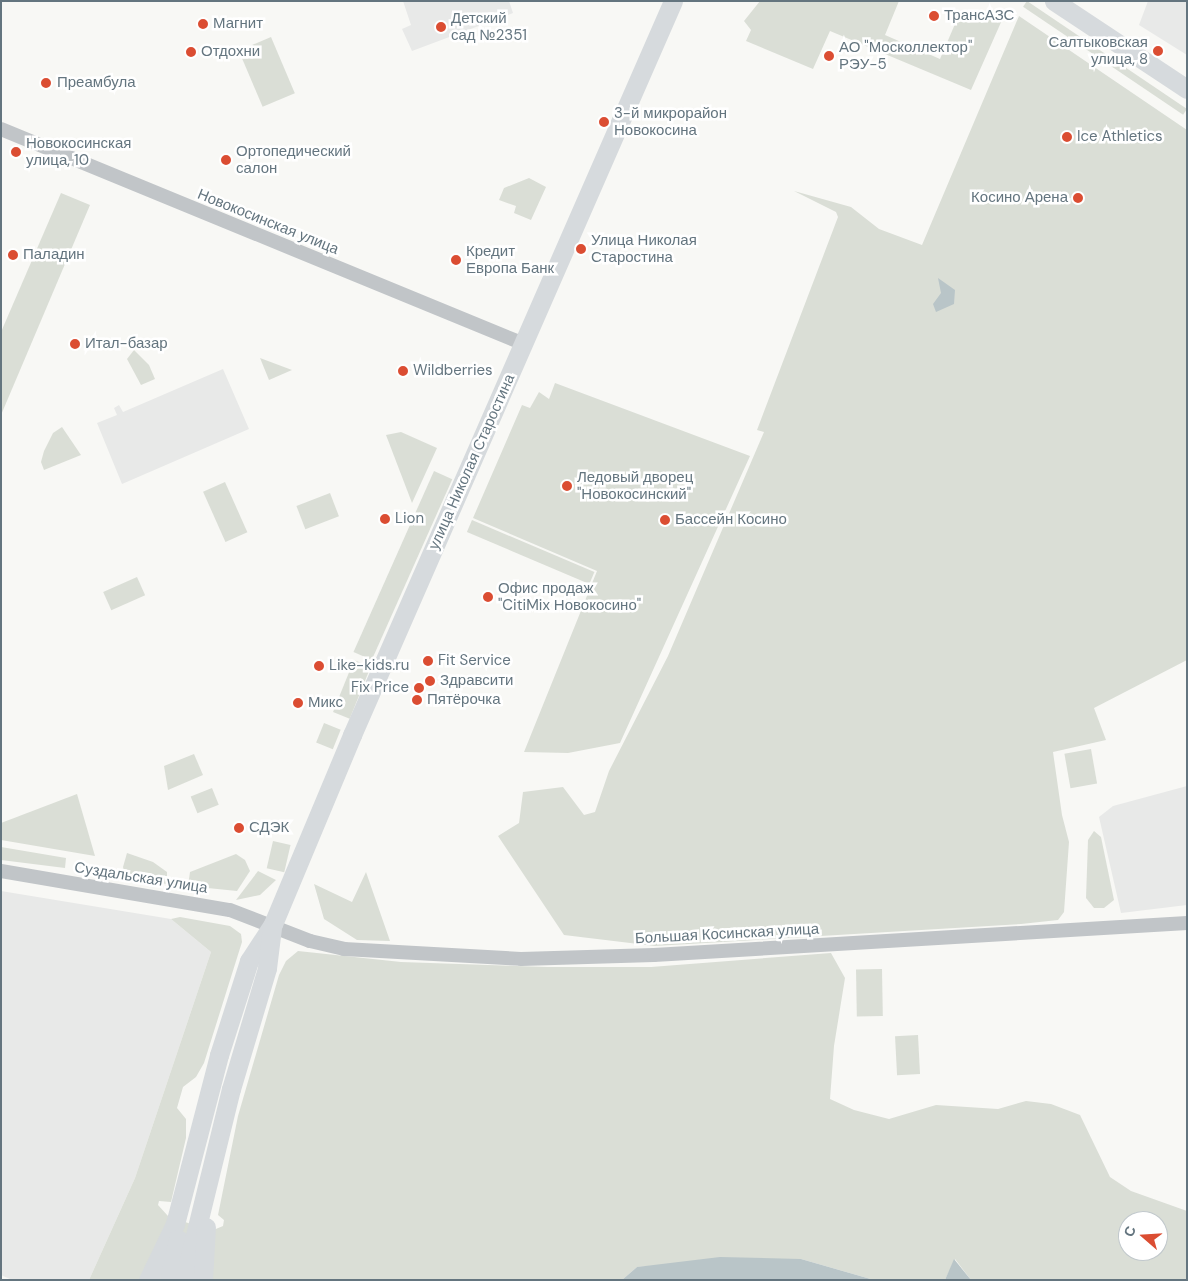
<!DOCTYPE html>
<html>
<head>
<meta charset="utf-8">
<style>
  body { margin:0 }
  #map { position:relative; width:1188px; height:1281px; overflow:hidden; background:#f8f8f5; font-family:"DM Sans",sans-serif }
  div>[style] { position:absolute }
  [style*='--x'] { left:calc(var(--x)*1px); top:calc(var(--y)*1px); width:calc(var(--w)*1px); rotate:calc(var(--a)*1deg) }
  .built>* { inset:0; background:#e8e9e8 }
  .green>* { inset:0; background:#daded6; transform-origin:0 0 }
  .water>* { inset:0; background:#b9c5c8 }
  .minor>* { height:14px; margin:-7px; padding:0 7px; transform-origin:7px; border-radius:7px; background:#c1c5c8 }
  .major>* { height:19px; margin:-9.5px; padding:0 9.5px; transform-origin:9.5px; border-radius:9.5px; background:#d6dadd }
  .dots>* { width:14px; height:14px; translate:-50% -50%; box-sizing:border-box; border:2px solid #fff; border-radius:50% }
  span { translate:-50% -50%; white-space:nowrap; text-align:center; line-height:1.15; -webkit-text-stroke:5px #fff; paint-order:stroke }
  .poi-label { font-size:15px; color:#64757f }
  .left { translate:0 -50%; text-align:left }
  .right { translate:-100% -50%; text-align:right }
  .street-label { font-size:15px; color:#64757f }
  .frame { position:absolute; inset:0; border:2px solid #64757f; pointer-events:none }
  .north { position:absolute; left:1118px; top:1211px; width:50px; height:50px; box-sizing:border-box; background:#fff; border:1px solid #c1c8cc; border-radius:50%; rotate:289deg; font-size:14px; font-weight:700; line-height:20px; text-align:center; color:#64757f }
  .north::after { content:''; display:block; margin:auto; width:18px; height:22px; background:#db4d32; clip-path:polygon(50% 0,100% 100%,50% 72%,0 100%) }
</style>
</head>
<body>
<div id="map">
  <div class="built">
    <div style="clip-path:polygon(403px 1px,509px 1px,513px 13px,412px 51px,402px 29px,411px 25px)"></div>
    <div style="clip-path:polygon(1148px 1px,1187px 1px,1187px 55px,1139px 25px)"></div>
    <div style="clip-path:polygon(223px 369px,249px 429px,122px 484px,97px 423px,117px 415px,114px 408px,119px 405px,123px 412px)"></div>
    <div style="clip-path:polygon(1187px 786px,1187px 905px,1121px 913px,1099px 817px,1113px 806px)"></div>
    <div style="clip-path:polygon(1px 891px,171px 919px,211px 952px,135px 1178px,89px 1280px,12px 1280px,1px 1275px)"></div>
  </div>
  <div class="green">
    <div style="clip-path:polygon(760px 1px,899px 1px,885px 35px,940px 59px,955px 24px,983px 12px,1006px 11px,971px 90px,830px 31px,813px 69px,746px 41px,751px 30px,744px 21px)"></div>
    <div style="left:1027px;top:1px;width:193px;height:7px;rotate:34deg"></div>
    <div style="clip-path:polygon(1019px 16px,1187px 130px,1187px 660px,1094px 708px,1106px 740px,1053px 752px,1062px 815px,1069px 842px,1064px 912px,1058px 920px,1021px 924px,655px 946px,564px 935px,498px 836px,519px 823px,523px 792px,563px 787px,584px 815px,595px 812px,609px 771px,668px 656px,764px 432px,757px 430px,838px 217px,836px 212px,794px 191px,851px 207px,879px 229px,922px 245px)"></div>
    <div style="left:271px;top:37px;width:61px;height:35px;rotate:67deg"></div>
    <div style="clip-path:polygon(529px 178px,546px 187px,531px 220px,514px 213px,516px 206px,499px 200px,504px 188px)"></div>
    <div style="clip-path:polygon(61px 193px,90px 205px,1px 415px,1px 332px)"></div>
    <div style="clip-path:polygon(134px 350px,149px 365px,155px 379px,141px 385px,127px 359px)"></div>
    <div style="clip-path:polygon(260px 358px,292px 370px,269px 380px)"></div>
    <div style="clip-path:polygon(555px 383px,750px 456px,620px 743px,568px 753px,524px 752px,597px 571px,473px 518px,522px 405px,530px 408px,539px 392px,549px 399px)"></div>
    <div style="clip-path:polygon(62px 427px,81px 455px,44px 470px,41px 462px,44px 451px,53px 433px)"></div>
    <div style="clip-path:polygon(401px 432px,437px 448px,412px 503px,386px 435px)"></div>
    <div style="left:434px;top:471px;width:20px;height:198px;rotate:24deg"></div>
    <div style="left:225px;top:482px;width:55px;height:24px;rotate:66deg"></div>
    <div style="left:330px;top:493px;width:25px;height:36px;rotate:69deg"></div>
    <div style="left:472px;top:520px;width:133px;height:13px;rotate:23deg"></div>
    <div style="left:137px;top:577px;width:20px;height:37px;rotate:66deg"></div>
    <div style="left:354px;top:660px;width:18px;height:56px;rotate:22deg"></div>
    <div style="left:324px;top:723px;width:18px;height:21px;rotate:22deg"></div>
    <div style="left:1091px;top:749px;width:35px;height:27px;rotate:80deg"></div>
    <div style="clip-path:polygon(194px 754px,203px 775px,168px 790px,164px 766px)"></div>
    <div style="left:212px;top:788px;width:18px;height:23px;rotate:68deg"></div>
    <div style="clip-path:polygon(77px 794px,95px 856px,1px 840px,1px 823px)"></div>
    <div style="clip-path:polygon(1094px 831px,1101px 837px,1114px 900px,1104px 908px,1094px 908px,1086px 898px,1088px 840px)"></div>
    <div style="left:273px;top:841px;width:18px;height:28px;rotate:13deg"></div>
    <div style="clip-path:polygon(1px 847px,66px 858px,65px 868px,1px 860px)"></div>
    <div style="clip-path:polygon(127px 853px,153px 862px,167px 872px,167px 884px,126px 878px,123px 867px)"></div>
    <div style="clip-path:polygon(236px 854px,245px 860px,250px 871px,237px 891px,188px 886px,190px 872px)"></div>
    <div style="clip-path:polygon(258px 871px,276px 880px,260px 895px,236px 900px)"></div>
    <div style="clip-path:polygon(366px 872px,390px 941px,357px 940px,324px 919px,314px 884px,352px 902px)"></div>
    <div style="clip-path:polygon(evenodd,180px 917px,230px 926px,241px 934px,242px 942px,204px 1063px,196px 1077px,183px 1087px,177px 1108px,186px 1119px,186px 1138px,171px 1202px,159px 1201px,158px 1205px,168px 1216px,211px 1231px,223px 1226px,224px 1220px,218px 1215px,238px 1116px,279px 975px,286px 961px,298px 951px,401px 962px,548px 967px,651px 967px,831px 953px,845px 978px,834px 1046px,830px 1099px,854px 1110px,889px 1119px,936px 1105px,998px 1109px,1026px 1101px,1051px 1104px,1080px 1115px,1110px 1177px,1131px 1191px,1187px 1211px,1187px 1280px,971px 1280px,955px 1259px,945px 1280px,874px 1280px,801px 1259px,637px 1267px,622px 1280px,89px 1280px,135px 1178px,211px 952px,171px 919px,180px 917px,1128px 1221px,1158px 1221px,1158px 1251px,1128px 1251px,1128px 1221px)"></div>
    <div style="left:882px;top:969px;width:47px;height:26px;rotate:89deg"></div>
    <div style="left:918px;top:1035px;width:39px;height:23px;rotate:87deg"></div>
  </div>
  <div class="water">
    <div style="clip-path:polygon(938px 278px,955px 290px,954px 304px,936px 312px,933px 304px,941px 293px)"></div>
    <div style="clip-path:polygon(720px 1257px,801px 1259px,874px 1280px,622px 1280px,637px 1267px)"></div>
    <div style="clip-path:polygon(954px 1259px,971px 1280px,945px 1280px)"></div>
  </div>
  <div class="minor">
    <div style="--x:1;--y:129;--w:565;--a:22.35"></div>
    <div style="--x:1;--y:871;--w:232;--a:9.7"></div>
    <div style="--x:230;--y:910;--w:86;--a:21.2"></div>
    <div style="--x:310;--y:941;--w:35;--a:13"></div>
    <div style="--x:344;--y:949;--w:177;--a:3.2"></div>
    <div style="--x:521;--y:959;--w:133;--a:-1.7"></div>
    <div style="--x:654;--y:955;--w:534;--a:-3.44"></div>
  </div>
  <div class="major">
    <div style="--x:1054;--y:1;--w:159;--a:33.5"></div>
    <div style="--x:148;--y:1280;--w:62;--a:-64.3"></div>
    <div style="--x:175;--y:1224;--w:175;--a:-75.4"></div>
    <div style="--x:219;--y:1055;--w:99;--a:-72.3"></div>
    <div style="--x:249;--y:961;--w:44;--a:-57"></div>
    <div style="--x:273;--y:924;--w:205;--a:-67.3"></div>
    <div style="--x:352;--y:735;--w:801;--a:-66.38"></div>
    <div style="--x:169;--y:1280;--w:42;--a:-77.6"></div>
    <div style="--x:184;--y:1280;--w:197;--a:-76.2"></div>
    <div style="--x:231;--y:1089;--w:126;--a:-73.4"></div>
    <div style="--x:267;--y:968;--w:40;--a:-82.9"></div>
    <div style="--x:203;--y:1280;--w:53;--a:-86.8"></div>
  </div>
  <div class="dots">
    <div style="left:934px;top:16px;background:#db4d32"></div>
    <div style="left:203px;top:24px;background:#db4d32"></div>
    <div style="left:441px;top:27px;background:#db4d32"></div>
    <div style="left:1158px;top:51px;background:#db4d32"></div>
    <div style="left:191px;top:52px;background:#db4d32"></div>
    <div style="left:829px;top:56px;background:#db4d32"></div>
    <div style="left:46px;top:83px;background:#db4d32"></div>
    <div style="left:604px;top:122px;background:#db4d32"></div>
    <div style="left:1067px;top:137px;background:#db4d32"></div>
    <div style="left:16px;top:152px;background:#db4d32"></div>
    <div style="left:226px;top:160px;background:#db4d32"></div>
    <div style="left:1078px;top:198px;background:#db4d32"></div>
    <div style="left:581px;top:249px;background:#db4d32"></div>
    <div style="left:13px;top:255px;background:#db4d32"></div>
    <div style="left:456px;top:260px;background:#db4d32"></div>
    <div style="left:75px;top:344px;background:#db4d32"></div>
    <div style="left:403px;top:371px;background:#db4d32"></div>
    <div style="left:567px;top:486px;background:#db4d32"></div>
    <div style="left:385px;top:519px;background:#db4d32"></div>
    <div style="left:665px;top:520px;background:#db4d32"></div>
    <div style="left:488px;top:597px;background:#db4d32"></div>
    <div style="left:428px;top:661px;background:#db4d32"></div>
    <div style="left:319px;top:666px;background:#db4d32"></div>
    <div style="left:430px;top:681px;background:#db4d32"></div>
    <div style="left:419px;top:688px;background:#db4d32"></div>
    <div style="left:417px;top:700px;background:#db4d32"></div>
    <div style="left:298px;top:703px;background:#db4d32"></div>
    <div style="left:239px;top:828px;background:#db4d32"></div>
  </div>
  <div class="poi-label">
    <span class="left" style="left:944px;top:16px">ТрансАЗС</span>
    <span class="left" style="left:451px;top:27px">Детский<br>сад №2351</span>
    <span class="left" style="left:213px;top:24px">Магнит</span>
    <span class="right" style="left:1148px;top:51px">Салтыковская<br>улица, 8</span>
    <span class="left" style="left:839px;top:56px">АО "Москоллектор"<br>РЭУ-5</span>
    <span class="left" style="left:201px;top:52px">Отдохни</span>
    <span class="left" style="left:57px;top:83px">Преамбула</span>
    <span class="left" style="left:614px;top:122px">3-й микрорайон<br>Новокосина</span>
    <span class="left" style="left:1077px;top:137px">Ice Athletics</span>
    <span class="left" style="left:26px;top:152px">Новокосинская<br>улица, 10</span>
    <span class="left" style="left:236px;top:160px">Ортопедический<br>салон</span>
    <span class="right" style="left:1068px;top:198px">Косино Арена</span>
    <span class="left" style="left:591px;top:249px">Улица Николая<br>Старостина</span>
    <span class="left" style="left:466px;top:260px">Кредит<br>Европа Банк</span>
    <span class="left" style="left:23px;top:255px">Паладин</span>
    <span class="left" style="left:85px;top:344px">Итал-базар</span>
    <span class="left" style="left:413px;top:371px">Wildberries</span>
    <span class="left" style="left:577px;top:486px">Ледовый дворец<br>"Новокосинский"</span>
    <span class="left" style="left:395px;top:519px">Lion</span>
    <span class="left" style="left:675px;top:520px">Бассейн Косино</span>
    <span class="left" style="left:498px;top:597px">Офис продаж<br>"CitiMix Новокосино"</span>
    <span class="left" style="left:438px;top:661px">Fit Service</span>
    <span class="left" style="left:329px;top:666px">Like-kids.ru</span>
    <span class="left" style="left:440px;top:681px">Здравсити</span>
    <span class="right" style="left:409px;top:688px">Fix Price</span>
    <span class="left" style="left:427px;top:700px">Пятёрочка</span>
    <span class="left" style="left:308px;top:703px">Микс</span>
    <span class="left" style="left:249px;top:828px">СДЭК</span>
  </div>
  <div class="street-label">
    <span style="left:268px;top:222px;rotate:22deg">Новокосинская улица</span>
    <span style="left:472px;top:462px;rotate:-66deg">улица Николая Старостина</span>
    <span style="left:141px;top:878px;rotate:9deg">Суздальская улица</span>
    <span style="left:727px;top:934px;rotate:-3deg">Большая Косинская улица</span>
  </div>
  <div class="frame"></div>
  <div class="north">С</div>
</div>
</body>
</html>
